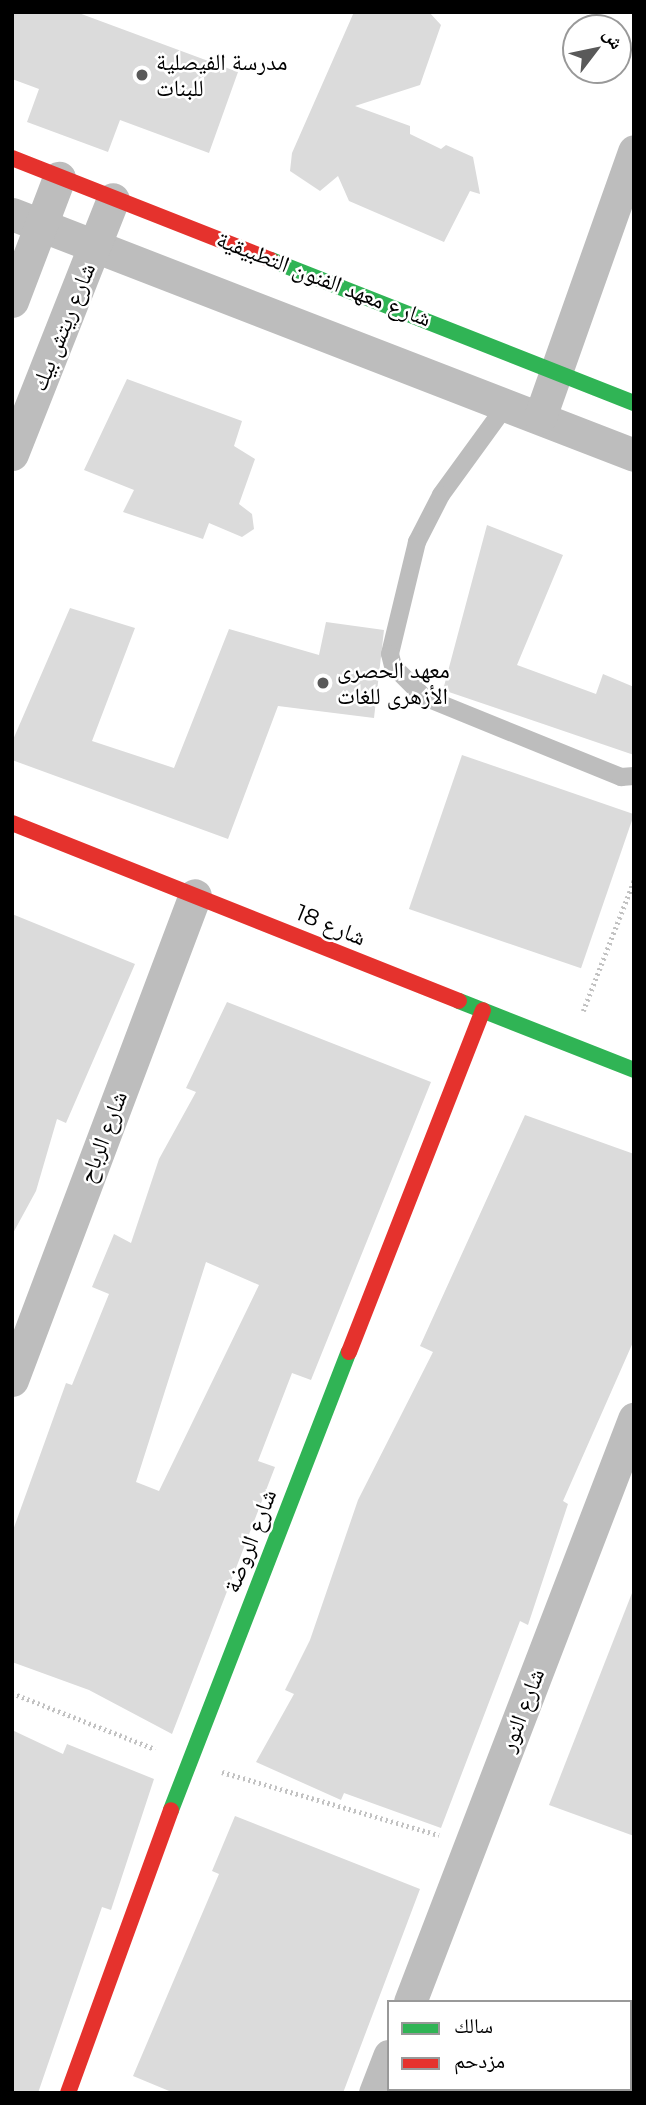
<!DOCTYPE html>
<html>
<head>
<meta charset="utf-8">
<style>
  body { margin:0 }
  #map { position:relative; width:646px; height:2105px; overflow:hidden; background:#fff; font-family:Montserrat,"Noto Naskh Arabic",sans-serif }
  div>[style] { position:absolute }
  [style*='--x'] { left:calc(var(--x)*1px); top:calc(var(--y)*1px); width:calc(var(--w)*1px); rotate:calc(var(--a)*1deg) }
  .building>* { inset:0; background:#dbdbdb; transform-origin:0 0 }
  .path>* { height:4.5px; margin-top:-2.25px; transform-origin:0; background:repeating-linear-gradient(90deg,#c2c2c2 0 2px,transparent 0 5.5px) }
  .lane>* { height:18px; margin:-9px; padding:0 9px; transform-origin:9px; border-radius:9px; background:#bdbdbd }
  .street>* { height:33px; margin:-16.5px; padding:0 16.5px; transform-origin:16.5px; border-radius:16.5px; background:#bdbdbd }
  .fast>* { height:16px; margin:-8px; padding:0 8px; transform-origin:8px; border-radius:8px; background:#30b455 }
  .jam>* { height:16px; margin:-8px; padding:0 8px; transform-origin:8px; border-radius:8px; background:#e5322d }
  .dots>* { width:19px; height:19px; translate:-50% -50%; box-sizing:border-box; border:4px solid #fff; border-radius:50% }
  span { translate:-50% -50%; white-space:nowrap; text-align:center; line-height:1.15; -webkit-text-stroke:5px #fff; paint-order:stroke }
  .poi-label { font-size:23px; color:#000 }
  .left { translate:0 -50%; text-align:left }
  .street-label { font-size:23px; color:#000 }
  .frame { position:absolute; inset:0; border:14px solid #000; pointer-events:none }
  .legend { position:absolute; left:387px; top:2000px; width:245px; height:91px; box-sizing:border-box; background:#fff; border:2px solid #999; margin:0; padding:9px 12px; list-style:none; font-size:21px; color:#000 }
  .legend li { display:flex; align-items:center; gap:14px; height:35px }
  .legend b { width:35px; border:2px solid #999 }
  .north { position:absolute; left:562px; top:14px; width:70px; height:70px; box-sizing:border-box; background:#fff; border:2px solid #999; border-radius:50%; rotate:58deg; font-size:19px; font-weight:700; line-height:28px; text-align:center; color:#000 }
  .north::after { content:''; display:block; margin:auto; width:24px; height:32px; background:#595959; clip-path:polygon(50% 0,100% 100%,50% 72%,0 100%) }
</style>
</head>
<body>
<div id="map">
  <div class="building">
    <div style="clip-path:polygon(12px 12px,76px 12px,238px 72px,209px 153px,120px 120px,108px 152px,27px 122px,39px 89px,12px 79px)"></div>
    <div style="clip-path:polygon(354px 12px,429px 12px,441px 25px,420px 85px,355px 106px,410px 126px,410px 134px,441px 149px,446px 145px,473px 157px,480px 194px,470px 191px,444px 242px,349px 201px,338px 176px,320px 191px,290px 171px,292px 153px)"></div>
    <div style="clip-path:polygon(127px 379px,242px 421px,234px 446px,255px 459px,239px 504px,252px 514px,254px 529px,242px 537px,209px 523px,203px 539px,123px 512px,134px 490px,84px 470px)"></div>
    <div style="clip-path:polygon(487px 525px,563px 555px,517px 665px,596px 694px,603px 674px,634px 687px,634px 755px,443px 690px)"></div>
    <div style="clip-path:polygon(70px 608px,135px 628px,92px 741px,174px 768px,229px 629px,319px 655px,326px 622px,384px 630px,374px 718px,278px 706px,228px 839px,12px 760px,12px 742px)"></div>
    <div style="left:462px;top:755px;width:182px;height:163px;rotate:19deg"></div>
    <div style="clip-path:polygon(12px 914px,135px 964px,66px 1123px,57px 1119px,36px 1191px,12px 1235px)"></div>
    <div style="clip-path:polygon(evenodd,227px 1002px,431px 1082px,311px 1380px,292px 1373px,258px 1461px,275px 1467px,172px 1734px,89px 1690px,12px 1662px,12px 1533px,66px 1383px,72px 1385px,109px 1294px,92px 1287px,114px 1234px,131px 1243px,159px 1159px,196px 1092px,186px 1088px,227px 1002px,206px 1262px,259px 1285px,159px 1491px,136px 1482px,206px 1262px)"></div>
    <div style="clip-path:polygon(525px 1115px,634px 1154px,634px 1340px,563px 1501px,568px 1504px,528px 1625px,520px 1621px,441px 1828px,344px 1793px,341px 1800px,256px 1762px,294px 1694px,285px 1690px,310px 1640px,358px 1500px,433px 1352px,420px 1346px)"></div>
    <div style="clip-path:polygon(632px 1593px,634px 1593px,634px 1836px,549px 1805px)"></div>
    <div style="clip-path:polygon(12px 1730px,63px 1754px,67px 1744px,154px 1779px,111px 1910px,102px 1907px,38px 2093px,12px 2093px)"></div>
    <div style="clip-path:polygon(235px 1816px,420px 1889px,343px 2093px,174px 2093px,133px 2076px,219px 1874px,212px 1871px)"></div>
  </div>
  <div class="path">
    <div style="--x:583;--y:1011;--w:141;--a:-68.7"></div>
    <div style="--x:12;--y:1693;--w:154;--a:21.4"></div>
    <div style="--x:222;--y:1772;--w:226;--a:16.2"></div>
  </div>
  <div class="lane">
    <div style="--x:507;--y:404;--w:112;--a:126"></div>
    <div style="--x:441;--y:495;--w:53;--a:117.1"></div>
    <div style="--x:417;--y:542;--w:115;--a:103.6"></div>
    <div style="--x:390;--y:654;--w:12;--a:76"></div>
    <div style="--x:393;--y:666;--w:44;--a:45"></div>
    <div style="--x:424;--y:697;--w:213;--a:22.1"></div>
    <div style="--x:621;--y:777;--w:13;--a:-4"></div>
  </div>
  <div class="street">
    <div style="--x:12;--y:214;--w:667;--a:21.18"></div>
    <div style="--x:12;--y:301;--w:132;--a:-69.1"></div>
    <div style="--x:540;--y:417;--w:282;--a:-70.5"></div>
    <div style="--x:12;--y:454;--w:274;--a:-68.4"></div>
    <div style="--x:12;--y:1380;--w:518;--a:-69.33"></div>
    <div style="--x:410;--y:2002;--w:625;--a:-68.98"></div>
    <div style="--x:375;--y:2093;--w:40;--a:-69"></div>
  </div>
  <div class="fast">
    <div style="--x:271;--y:260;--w:390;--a:21.5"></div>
    <div style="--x:459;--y:1001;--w:188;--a:21.5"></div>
    <div style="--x:171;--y:1810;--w:491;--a:-68.8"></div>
  </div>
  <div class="jam">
    <div style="--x:12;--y:158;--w:278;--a:21.5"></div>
    <div style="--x:12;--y:823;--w:481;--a:21.7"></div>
    <div style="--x:349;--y:1352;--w:367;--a:-68.6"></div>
    <div style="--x:68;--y:2093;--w:301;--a:-70"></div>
  </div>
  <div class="dots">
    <div style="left:142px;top:75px;background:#595959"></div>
    <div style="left:323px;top:683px;background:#595959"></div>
  </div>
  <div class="poi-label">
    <span class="left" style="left:156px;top:75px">مدرسة الفيصلية<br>للبنات</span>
    <span class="left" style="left:337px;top:683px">معهد الحصرى<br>الأزهرى للغات</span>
  </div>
  <div class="street-label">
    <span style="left:324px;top:279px;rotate:21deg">شارع معهد الفنون التطبيقية</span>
    <span style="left:63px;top:327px;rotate:-68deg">شارع ريتش بيك</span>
    <span style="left:331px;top:925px;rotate:22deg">شارع 18</span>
    <span style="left:103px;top:1137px;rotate:-69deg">شارع الرباح</span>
    <span style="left:250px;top:1541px;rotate:-69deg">شارع الروضة</span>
    <span style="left:522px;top:1710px;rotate:-69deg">شارع النور</span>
  </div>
  <div class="frame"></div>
  <ul class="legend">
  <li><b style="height:9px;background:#30b455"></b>سالك</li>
  <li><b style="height:9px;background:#e5322d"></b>مزدحم</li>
  </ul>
  <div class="north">ش</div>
</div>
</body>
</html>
